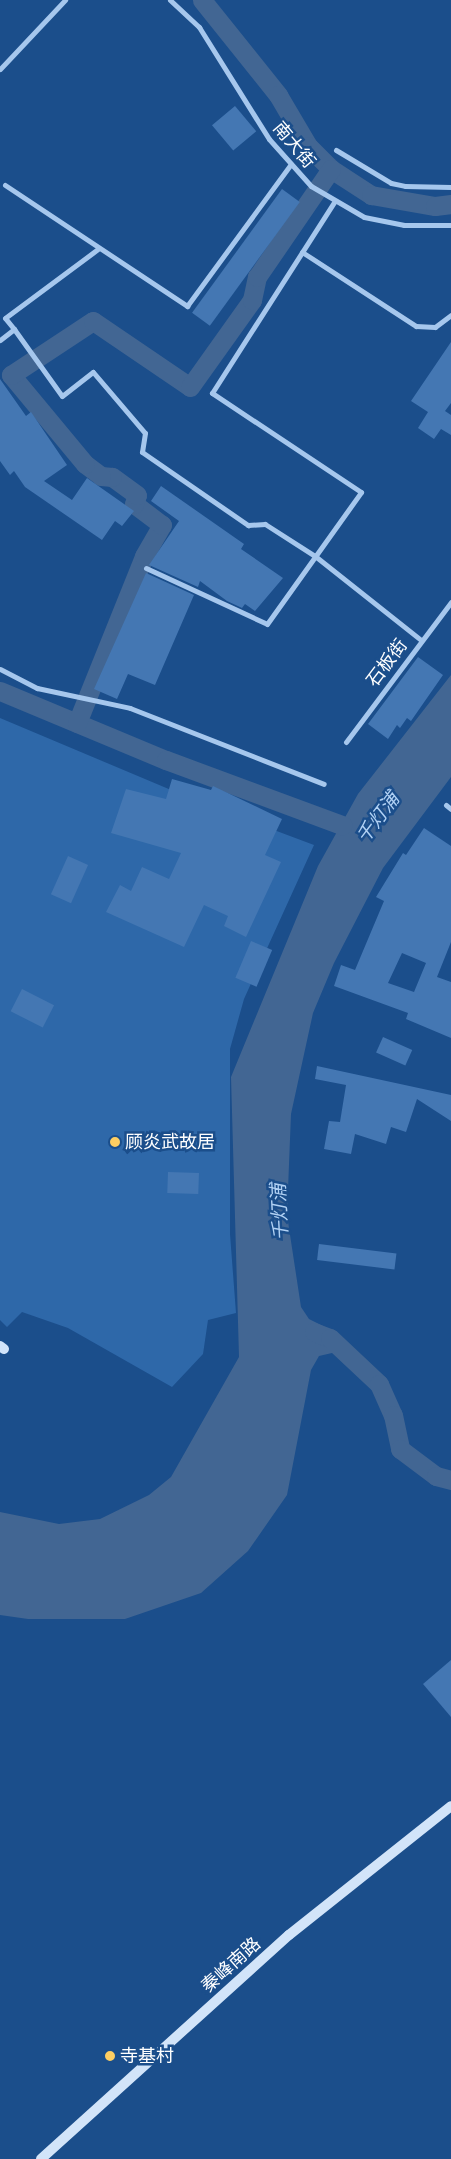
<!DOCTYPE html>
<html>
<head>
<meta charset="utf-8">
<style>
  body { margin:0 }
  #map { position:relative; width:451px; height:2159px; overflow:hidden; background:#1b4e8b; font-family:Rubik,"Noto Sans SC",sans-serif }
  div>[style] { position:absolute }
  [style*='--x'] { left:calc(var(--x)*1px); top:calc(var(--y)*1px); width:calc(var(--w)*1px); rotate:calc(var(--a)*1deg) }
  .green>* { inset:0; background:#2e68a9 }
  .water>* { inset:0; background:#426693 }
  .canal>* { height:19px; margin:-9.5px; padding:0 9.5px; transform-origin:9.5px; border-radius:9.5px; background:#426693 }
  .building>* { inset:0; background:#4477b3; transform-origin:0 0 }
  .street>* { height:5px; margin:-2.5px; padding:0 2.5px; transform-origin:2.5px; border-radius:2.5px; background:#a6c7ed }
  .secondary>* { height:10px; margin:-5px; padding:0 5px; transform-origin:5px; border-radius:5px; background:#d2e4f9 }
  .dots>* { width:14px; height:14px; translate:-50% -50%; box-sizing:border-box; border:2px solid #1b4e8b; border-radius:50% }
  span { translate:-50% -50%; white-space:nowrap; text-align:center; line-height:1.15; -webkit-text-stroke:5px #1b4e8b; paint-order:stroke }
  .street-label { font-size:18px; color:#fff }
  .poi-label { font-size:18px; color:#fff }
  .left { translate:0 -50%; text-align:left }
  .water-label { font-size:19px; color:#b1d1f4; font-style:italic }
</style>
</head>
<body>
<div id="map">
  <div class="green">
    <div style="clip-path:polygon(0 718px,202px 803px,314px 845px,244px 999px,230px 1049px,230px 1234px,236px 1313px,208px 1320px,203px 1354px,172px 1387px,68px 1328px,22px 1312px,7px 1327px,0 1320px)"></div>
  </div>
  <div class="water">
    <div style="clip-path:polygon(451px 675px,451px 777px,383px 868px,334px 963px,313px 1013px,291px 1114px,287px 1215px,301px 1307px,309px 1319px,333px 1331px,336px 1346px,332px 1353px,319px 1356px,311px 1370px,287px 1495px,248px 1551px,201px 1593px,125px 1619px,28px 1619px,0 1615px,0 1512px,59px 1524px,100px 1519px,149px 1495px,171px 1477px,239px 1357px,231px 1077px,318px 866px,358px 794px)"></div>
  </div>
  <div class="canal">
    <div style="--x:202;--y:0;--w:122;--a:51.3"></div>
    <div style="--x:278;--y:95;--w:59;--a:59.5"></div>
    <div style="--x:308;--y:146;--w:33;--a:45"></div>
    <div style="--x:331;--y:169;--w:48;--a:33"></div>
    <div style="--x:371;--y:195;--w:65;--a:9.8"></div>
    <div style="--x:435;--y:206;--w:16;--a:-7"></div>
    <div style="--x:0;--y:691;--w:180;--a:22.6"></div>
    <div style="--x:166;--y:760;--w:188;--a:20.3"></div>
    <div style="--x:77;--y:723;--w:180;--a:-68.1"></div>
    <div style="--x:144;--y:556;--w:36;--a:-60"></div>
    <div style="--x:162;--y:525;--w:35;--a:-143"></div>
    <div style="--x:134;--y:504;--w:9;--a:-72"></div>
    <div style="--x:137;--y:495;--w:31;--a:-144"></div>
    <div style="--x:112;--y:477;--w:11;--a:-175"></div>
    <div style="--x:101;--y:476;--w:20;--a:-143"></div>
    <div style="--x:85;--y:464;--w:116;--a:-129.7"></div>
    <div style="--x:11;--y:375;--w:98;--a:-33.4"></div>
    <div style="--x:93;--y:321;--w:117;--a:34.2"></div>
    <div style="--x:190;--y:387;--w:107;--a:-54.5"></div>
    <div style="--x:252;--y:300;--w:24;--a:-78"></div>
    <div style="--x:257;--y:277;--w:131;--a:-55.6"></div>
    <div style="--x:314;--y:1332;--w:17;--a:21"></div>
    <div style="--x:330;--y:1338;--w:67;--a:43.2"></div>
    <div style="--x:379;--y:1384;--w:34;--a:66"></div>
    <div style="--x:393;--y:1415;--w:35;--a:78"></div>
    <div style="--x:400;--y:1449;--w:45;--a:36.9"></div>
    <div style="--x:436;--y:1476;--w:16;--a:15"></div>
  </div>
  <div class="building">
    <div style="left:235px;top:106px;width:33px;height:30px;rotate:50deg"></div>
    <div style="left:282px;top:189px;width:22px;height:153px;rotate:36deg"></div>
    <div style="clip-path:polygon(451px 342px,451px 403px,445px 411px,451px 415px,451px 435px,441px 429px,434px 439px,418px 428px,428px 412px,411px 401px)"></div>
    <div style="clip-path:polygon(0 379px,26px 416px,31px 412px,67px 465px,44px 481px,72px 500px,87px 478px,134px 511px,122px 526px,115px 521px,102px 540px,25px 487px,14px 471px,10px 475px,0 461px)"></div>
    <div style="clip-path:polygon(161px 486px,244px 544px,241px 549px,283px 578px,255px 611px,245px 604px,242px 608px,227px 601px,200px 581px,198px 587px,149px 565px,179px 521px,151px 501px)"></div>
    <div style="clip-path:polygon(146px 573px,194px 595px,155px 685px,128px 674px,117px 699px,94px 689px)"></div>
    <div style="clip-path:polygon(418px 657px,443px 675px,411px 721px,407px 718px,400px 728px,397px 725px,388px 739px,368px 724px)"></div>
    <div style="clip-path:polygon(172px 779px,211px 790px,213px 786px,282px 819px,265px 855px,281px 862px,246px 937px,224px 926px,228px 916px,204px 905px,184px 947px,106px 912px,120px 885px,131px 891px,142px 867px,169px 879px,181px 853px,111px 833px,126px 789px,166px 799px)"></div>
    <div style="clip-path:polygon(evenodd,424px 828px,451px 846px,451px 942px,437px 977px,451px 982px,451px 1038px,406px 1019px,408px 1013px,334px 986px,341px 965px,355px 970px,384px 901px,376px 897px,403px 853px,406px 855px,424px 828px,402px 953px,426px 963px,414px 992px,388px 983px,402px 953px)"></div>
    <div style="left:68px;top:856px;width:22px;height:42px;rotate:24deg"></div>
    <div style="left:251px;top:941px;width:23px;height:40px;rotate:23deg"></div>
    <div style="left:22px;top:989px;width:36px;height:25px;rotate:27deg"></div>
    <div style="left:383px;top:1037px;width:32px;height:17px;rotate:24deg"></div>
    <div style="clip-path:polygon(317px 1066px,451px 1095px,451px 1121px,417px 1099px,406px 1132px,391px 1127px,386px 1144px,355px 1134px,351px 1154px,324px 1149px,329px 1121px,340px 1122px,346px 1085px,315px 1079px)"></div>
    <div style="left:168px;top:1172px;width:31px;height:21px;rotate:2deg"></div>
    <div style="left:319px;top:1244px;width:78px;height:16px;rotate:7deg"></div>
    <div style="clip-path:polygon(451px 1660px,451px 1717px,423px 1684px)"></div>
  </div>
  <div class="street">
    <div style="--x:170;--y:0;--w:40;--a:43"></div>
    <div style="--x:199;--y:27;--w:132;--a:58"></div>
    <div style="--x:269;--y:139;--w:63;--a:48.2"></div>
    <div style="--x:311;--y:186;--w:61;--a:30.3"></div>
    <div style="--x:364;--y:217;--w:41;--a:11.3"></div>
    <div style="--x:404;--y:225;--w:47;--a:0"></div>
    <div style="--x:0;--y:69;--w:95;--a:-46.7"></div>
    <div style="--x:336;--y:150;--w:64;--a:31"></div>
    <div style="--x:391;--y:183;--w:14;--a:12"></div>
    <div style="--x:405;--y:186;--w:46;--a:1.2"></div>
    <div style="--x:5;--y:185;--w:219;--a:33.6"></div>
    <div style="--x:187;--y:306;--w:176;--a:-53.8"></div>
    <div style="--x:302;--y:252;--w:136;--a:33"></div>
    <div style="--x:416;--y:326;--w:19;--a:3"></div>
    <div style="--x:435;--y:327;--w:20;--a:-37"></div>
    <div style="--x:14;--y:329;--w:14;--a:-129"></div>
    <div style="--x:5;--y:318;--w:116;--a:-36.6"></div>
    <div style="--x:0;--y:340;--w:18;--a:-38"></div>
    <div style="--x:14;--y:329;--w:82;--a:54.4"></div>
    <div style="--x:62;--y:396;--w:39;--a:-38"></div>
    <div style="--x:93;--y:372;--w:80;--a:49.6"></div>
    <div style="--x:145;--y:433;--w:19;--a:99"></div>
    <div style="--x:142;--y:452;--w:129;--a:34.6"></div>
    <div style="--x:248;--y:525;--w:17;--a:-3"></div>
    <div style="--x:265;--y:524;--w:59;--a:32.6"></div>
    <div style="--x:315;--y:556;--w:135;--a:38.4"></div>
    <div style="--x:146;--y:568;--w:133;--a:24.8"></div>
    <div style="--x:267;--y:624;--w:162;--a:-54.5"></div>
    <div style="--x:361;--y:492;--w:179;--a:-146.4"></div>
    <div style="--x:212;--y:393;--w:228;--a:-57.4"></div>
    <div style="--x:0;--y:669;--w:42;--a:27.2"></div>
    <div style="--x:37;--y:688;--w:95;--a:12.1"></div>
    <div style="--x:130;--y:708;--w:208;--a:21.4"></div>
    <div style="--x:346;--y:742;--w:175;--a:-53.1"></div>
    <div style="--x:446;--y:805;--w:6;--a:39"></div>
  </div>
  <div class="secondary">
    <div style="--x:0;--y:1346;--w:5;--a:37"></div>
    <div style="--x:41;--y:2159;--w:334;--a:-42.1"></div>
    <div style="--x:289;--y:1935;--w:207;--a:-38.5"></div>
  </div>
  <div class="dots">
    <div style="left:115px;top:1142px;background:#fece62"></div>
    <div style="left:110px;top:2056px;background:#fece62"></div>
  </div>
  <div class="street-label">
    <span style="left:294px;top:145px;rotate:50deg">南大街</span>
    <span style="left:387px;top:663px;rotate:-53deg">石板街</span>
    <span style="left:231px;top:1965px;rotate:-42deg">秦峰南路</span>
  </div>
  <div class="poi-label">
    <span class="left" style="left:125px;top:1142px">顾炎武故居</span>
    <span class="left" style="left:120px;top:2056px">寺基村</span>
  </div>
  <div class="water-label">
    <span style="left:378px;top:818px;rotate:-53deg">千灯浦</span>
    <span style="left:280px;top:1212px;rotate:-93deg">千灯浦</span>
  </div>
</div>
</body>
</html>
